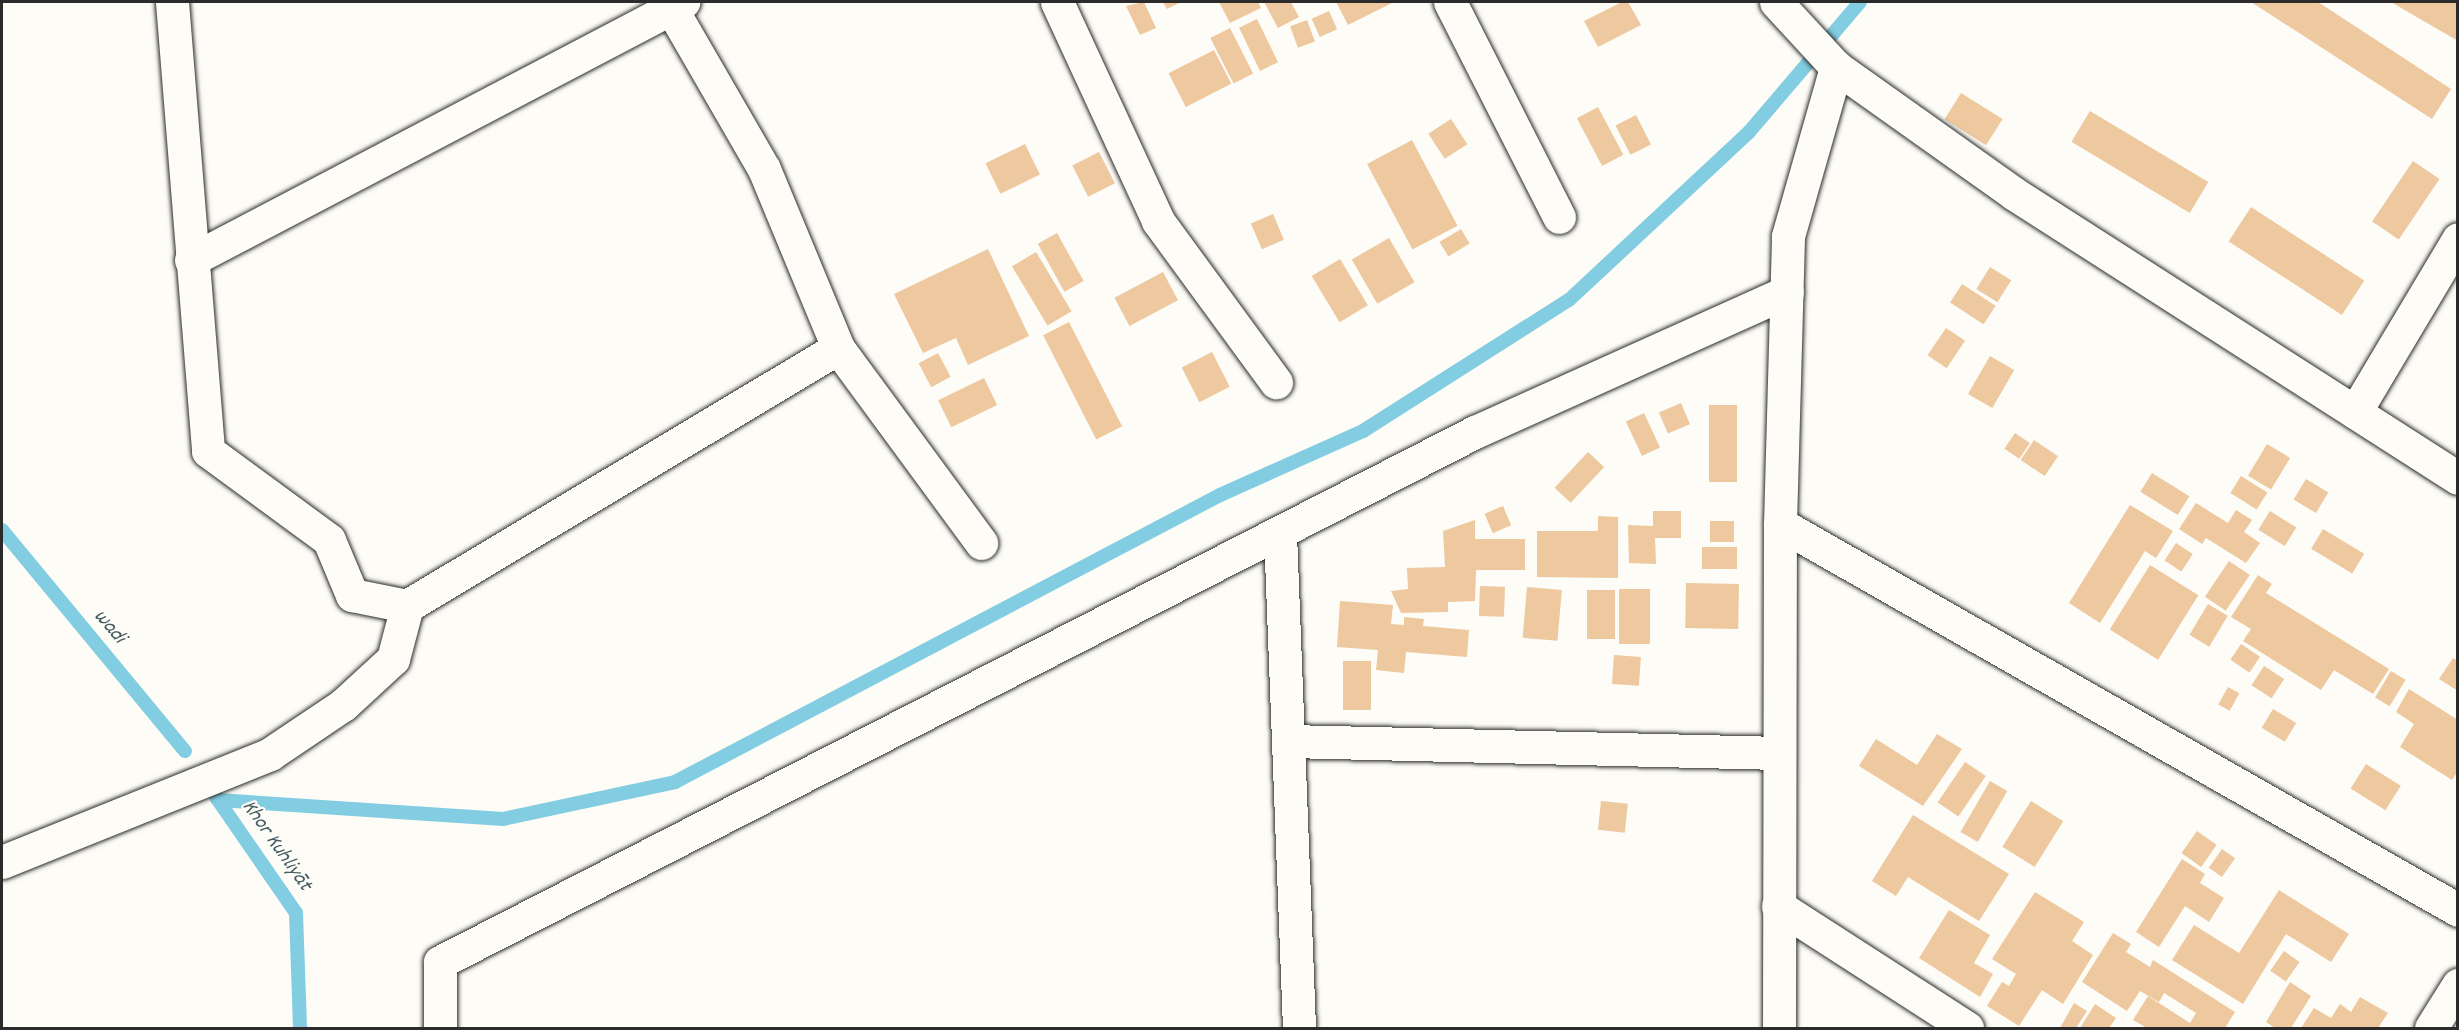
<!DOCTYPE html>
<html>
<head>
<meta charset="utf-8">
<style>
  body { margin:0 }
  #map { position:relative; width:2459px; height:1030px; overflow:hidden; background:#fdfcf7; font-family:Dekko,sans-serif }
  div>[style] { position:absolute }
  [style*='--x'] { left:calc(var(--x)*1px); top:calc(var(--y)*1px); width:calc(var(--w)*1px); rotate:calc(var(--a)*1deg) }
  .stream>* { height:14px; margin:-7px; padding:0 7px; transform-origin:7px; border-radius:7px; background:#82cde1 }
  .building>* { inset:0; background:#eec89e; transform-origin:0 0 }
  .roads { filter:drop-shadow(0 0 2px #2b2b2b) drop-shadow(0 0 2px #2b2b2b) }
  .minor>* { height:33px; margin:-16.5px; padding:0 16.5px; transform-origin:16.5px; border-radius:16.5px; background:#fdfcf7 }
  span { translate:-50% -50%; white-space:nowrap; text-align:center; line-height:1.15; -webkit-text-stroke:4.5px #fdfcf7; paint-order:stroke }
  .water-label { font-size:21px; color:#455c62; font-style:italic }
  .frame { position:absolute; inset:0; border:3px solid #2b2b2b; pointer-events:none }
</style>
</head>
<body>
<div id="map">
  <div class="stream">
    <div style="--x:2;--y:530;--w:287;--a:50.4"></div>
    <div style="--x:216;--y:797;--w:141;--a:55.4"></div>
    <div style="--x:296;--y:913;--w:115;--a:88"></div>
    <div style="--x:218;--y:800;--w:286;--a:3.8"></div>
    <div style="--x:503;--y:819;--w:176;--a:-12.1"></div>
    <div style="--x:675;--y:782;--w:616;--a:-27.77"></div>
    <div style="--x:1220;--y:495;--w:157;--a:-24.1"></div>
    <div style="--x:1363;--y:431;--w:244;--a:-32.5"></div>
    <div style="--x:1569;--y:300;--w:246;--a:-43"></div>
    <div style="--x:1749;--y:132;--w:171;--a:-49.5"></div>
  </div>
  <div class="building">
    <div style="clip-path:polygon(1144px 2px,1156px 28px,1140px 35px,1126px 6px)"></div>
    <div style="clip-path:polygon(1163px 2px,1181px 2px,1167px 9px)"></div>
    <div style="clip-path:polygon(1219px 2px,1258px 2px,1261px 8px,1230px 23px)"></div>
    <div style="clip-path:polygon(1264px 2px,1291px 2px,1299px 17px,1278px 28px)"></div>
    <div style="clip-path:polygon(1336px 2px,1394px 2px,1348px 25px)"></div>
    <div style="clip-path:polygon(1622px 2px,1628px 2px,1641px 25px,1598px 47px,1584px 21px)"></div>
    <div style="clip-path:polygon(2251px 2px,2318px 2px,2451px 89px,2432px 119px)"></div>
    <div style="clip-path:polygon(2391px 2px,2458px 2px,2458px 41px)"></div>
    <div style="left:1329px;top:11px;width:20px;height:19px;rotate:66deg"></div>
    <div style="left:1257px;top:19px;width:48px;height:20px;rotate:64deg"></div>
    <div style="left:1307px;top:20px;width:23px;height:18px;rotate:70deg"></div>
    <div style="left:1230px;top:28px;width:51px;height:22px;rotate:63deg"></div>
    <div style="left:1214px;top:50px;width:38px;height:51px;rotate:63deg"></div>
    <div style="left:1961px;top:93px;width:49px;height:31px;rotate:32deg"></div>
    <div style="left:1598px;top:107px;width:54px;height:24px;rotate:62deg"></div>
    <div style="left:2090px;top:111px;width:138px;height:36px;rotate:31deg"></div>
    <div style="left:1636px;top:115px;width:33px;height:23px;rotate:63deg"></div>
    <div style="left:1451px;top:119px;width:30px;height:27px;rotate:57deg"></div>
    <div style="left:1412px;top:140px;width:97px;height:51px;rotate:62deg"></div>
    <div style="left:1025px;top:144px;width:34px;height:44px;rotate:64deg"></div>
    <div style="left:1099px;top:152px;width:35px;height:30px;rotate:63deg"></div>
    <div style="left:2413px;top:161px;width:32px;height:73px;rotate:34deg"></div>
    <div style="left:2251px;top:207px;width:135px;height:41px;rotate:33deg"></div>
    <div style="left:1273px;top:214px;width:28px;height:24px;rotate:67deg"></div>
    <div style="left:1461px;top:229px;width:17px;height:25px;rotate:59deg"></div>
    <div style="left:1057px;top:233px;width:55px;height:22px;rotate:61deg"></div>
    <div style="left:1389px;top:238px;width:51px;height:43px;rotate:60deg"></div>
    <div style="clip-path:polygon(988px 249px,1029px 336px,968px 365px,956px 338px,923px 353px,894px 294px)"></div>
    <div style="left:1036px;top:252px;width:69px;height:28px;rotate:59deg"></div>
    <div style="left:1340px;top:259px;width:54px;height:33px;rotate:59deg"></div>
    <div style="left:1990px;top:267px;width:25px;height:26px;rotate:32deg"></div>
    <div style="left:1163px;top:272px;width:32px;height:55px;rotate:62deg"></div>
    <div style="left:1962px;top:284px;width:40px;height:22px;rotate:33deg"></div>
    <div style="left:1069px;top:322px;width:117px;height:29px;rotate:63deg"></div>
    <div style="left:1946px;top:328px;width:23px;height:33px;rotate:34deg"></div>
    <div style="left:1212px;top:352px;width:39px;height:34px;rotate:63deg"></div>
    <div style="left:938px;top:353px;width:27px;height:22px;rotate:62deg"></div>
    <div style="left:1990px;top:356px;width:28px;height:44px;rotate:30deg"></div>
    <div style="left:984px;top:378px;width:30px;height:51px;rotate:64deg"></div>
    <div style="left:1681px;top:403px;width:23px;height:24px;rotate:67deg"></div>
    <div style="left:1709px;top:405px;width:28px;height:77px"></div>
    <div style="left:1644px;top:413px;width:38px;height:20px;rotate:65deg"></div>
    <div style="left:2015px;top:433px;width:18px;height:19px;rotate:34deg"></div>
    <div style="left:2034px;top:440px;width:29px;height:24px;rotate:34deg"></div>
    <div style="left:2267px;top:444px;width:27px;height:37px;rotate:31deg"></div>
    <div style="left:1588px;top:452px;width:22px;height:49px;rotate:43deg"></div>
    <div style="left:2152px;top:473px;width:44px;height:22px;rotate:32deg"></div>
    <div style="left:2241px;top:476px;width:31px;height:20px;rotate:32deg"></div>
    <div style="left:2306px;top:479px;width:26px;height:24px;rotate:31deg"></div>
    <div style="clip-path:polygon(2196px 503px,2228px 523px,2236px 510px,2252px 520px,2244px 532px,2260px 543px,2246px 563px,2206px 538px,2202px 544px,2179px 529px)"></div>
    <div style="clip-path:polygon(2130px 505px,2173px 531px,2156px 558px,2145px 551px,2100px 623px,2069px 603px)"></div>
    <div style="left:1503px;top:506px;width:21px;height:20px;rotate:67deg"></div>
    <div style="clip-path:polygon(1653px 511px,1681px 511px,1681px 538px,1655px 538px,1656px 564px,1629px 563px,1628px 525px,1653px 526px)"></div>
    <div style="left:2270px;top:511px;width:31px;height:22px;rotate:32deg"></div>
    <div style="clip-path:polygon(1598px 516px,1618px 517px,1618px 578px,1537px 577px,1537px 531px,1598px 531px)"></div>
    <div style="clip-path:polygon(1475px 520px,1475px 539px,1525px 539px,1525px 570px,1476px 570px,1475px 601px,1448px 602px,1448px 612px,1401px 613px,1391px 591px,1408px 589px,1407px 568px,1445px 567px,1443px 531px)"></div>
    <div style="left:1710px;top:521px;width:24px;height:21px"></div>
    <div style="left:2323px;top:529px;width:48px;height:23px;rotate:31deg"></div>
    <div style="left:2176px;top:543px;width:20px;height:21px;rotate:33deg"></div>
    <div style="left:1702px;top:547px;width:35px;height:22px"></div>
    <div style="left:2229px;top:561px;width:25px;height:43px;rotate:34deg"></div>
    <div style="left:2150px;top:565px;width:57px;height:76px;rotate:32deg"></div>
    <div style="clip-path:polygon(2258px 575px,2272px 584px,2266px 593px,2389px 669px,2373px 694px,2334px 670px,2321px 690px,2243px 641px,2251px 629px,2231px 617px)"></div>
    <div style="left:1686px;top:583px;width:53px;height:45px;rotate:1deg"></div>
    <div style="left:1480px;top:586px;width:25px;height:30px;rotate:2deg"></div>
    <div style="left:1527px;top:587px;width:35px;height:51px;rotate:5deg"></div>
    <div style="left:1619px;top:589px;width:31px;height:55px"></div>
    <div style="left:1587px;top:590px;width:28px;height:49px"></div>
    <div style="clip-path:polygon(1340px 601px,1393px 605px,1391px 624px,1404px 625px,1404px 617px,1424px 619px,1423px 626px,1469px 630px,1467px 657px,1406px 652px,1404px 673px,1376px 670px,1378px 650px,1337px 647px)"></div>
    <div style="left:2208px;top:604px;width:23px;height:36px;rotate:31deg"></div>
    <div style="left:2241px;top:644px;width:23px;height:19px;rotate:34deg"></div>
    <div style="left:1614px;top:655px;width:27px;height:29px;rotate:4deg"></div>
    <div style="clip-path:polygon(2453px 658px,2458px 661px,2458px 691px,2439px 679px)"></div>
    <div style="left:1343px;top:661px;width:28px;height:49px"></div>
    <div style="left:2264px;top:666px;width:24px;height:23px;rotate:33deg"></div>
    <div style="left:2391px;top:671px;width:17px;height:31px;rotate:31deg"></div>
    <div style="left:2228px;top:687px;width:13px;height:20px;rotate:29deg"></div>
    <div style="clip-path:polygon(2409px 689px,2458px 720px,2458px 771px,2452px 780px,2400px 747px,2414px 724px,2396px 712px)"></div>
    <div style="left:2273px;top:709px;width:27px;height:22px;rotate:31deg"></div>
    <div style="clip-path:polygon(1937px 734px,1962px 749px,1923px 806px,1859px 766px,1876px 739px,1917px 765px)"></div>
    <div style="left:1965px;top:762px;width:25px;height:49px;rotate:34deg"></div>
    <div style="left:2366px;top:764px;width:41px;height:29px;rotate:32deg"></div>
    <div style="left:1990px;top:781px;width:20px;height:59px;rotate:30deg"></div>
    <div style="left:1601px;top:801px;width:27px;height:29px;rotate:6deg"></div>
    <div style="left:2031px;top:801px;width:38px;height:54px;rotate:32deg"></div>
    <div style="clip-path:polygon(1913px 815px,2009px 874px,1979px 921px,1908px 877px,1896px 896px,1872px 881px)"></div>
    <div style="left:2197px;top:831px;width:24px;height:27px;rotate:35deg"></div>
    <div style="left:2222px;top:849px;width:16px;height:23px;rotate:35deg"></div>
    <div style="clip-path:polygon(2182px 859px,2205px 874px,2200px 883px,2224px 898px,2209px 922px,2185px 906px,2159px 947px,2136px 932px)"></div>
    <div style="clip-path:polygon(2279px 890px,2349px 934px,2331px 962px,2286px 934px,2243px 1004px,2172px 960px,2194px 925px,2239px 953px)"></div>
    <div style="clip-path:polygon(2035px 892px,2084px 922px,2072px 941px,2093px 955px,2063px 1004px,2042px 990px,2019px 1026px,1987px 1006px,2002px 982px,2009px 986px,2016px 974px,1992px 959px)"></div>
    <div style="clip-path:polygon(1949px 910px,1990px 935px,1974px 963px,1993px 974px,1980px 997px,1919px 958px)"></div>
    <div style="clip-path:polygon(2113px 933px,2131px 944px,2126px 952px,2150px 967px,2153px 960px,2235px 1012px,2225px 1028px,2147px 1028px,2133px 1020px,2148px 996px,2190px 1023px,2196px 1013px,2164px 993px,2159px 1002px,2140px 991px,2127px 1011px,2082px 982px)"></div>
    <div style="left:2284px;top:951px;width:19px;height:24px;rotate:35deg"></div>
    <div style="clip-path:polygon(2290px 982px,2311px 996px,2291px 1028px,2275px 1028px,2266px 1022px)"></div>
    <div style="clip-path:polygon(2360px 997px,2388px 1013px,2378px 1028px,2301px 1028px,2314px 1008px,2331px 1018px,2340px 1004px,2351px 1012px)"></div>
    <div style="clip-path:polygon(2074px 1003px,2087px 1011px,2076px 1028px,2060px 1028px)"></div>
    <div style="clip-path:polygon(2095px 1004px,2116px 1018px,2109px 1028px,2080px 1028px)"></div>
  </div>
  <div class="roads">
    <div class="minor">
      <div style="--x:172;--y:2;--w:450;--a:85.4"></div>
      <div style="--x:208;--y:451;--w:150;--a:36.3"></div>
      <div style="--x:329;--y:540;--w:60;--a:67.3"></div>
      <div style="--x:352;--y:595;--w:56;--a:11.3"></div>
      <div style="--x:407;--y:606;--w:502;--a:-30.91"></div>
      <div style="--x:1057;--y:2;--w:241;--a:65.2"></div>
      <div style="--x:1158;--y:221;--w:200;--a:53.8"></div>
      <div style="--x:1450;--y:2;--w:241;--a:63.1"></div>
      <div style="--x:1776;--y:2;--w:88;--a:47.3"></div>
      <div style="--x:1836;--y:67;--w:217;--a:35.4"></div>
      <div style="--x:2013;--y:193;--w:528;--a:32.64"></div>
      <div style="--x:671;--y:8;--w:186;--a:60"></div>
      <div style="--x:764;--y:169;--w:194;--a:67.5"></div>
      <div style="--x:838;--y:348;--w:242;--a:53.7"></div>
      <div style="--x:191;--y:260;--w:556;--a:-27.67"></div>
      <div style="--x:2355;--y:412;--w:201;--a:-59.2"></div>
      <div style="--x:1780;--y:524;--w:780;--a:29.65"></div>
      <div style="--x:1280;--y:533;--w:495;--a:87.8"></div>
      <div style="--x:1289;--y:741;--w:490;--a:1.4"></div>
      <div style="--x:2;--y:862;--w:289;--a:-21.9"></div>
      <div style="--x:270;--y:754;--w:88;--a:-33.9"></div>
      <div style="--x:343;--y:705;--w:68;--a:-42.6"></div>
      <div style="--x:393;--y:659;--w:55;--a:-75.2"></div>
      <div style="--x:1778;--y:906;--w:225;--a:32.8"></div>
      <div style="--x:440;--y:1028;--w:66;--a:-90"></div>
      <div style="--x:440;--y:962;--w:1163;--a:-27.12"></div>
      <div style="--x:1475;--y:432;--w:342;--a:-24.2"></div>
      <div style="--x:1779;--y:1028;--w:504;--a:-89.89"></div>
      <div style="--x:1780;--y:524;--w:288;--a:-88.4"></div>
      <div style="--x:1788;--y:236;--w:176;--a:-74.1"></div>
      <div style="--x:2431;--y:1028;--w:51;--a:-57.9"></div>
    </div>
  </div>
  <div class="water-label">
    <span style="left:109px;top:627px;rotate:50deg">wadi</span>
    <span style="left:276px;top:846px;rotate:55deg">Khor Kuhliyāt</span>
  </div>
  <div class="frame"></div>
</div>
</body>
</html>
